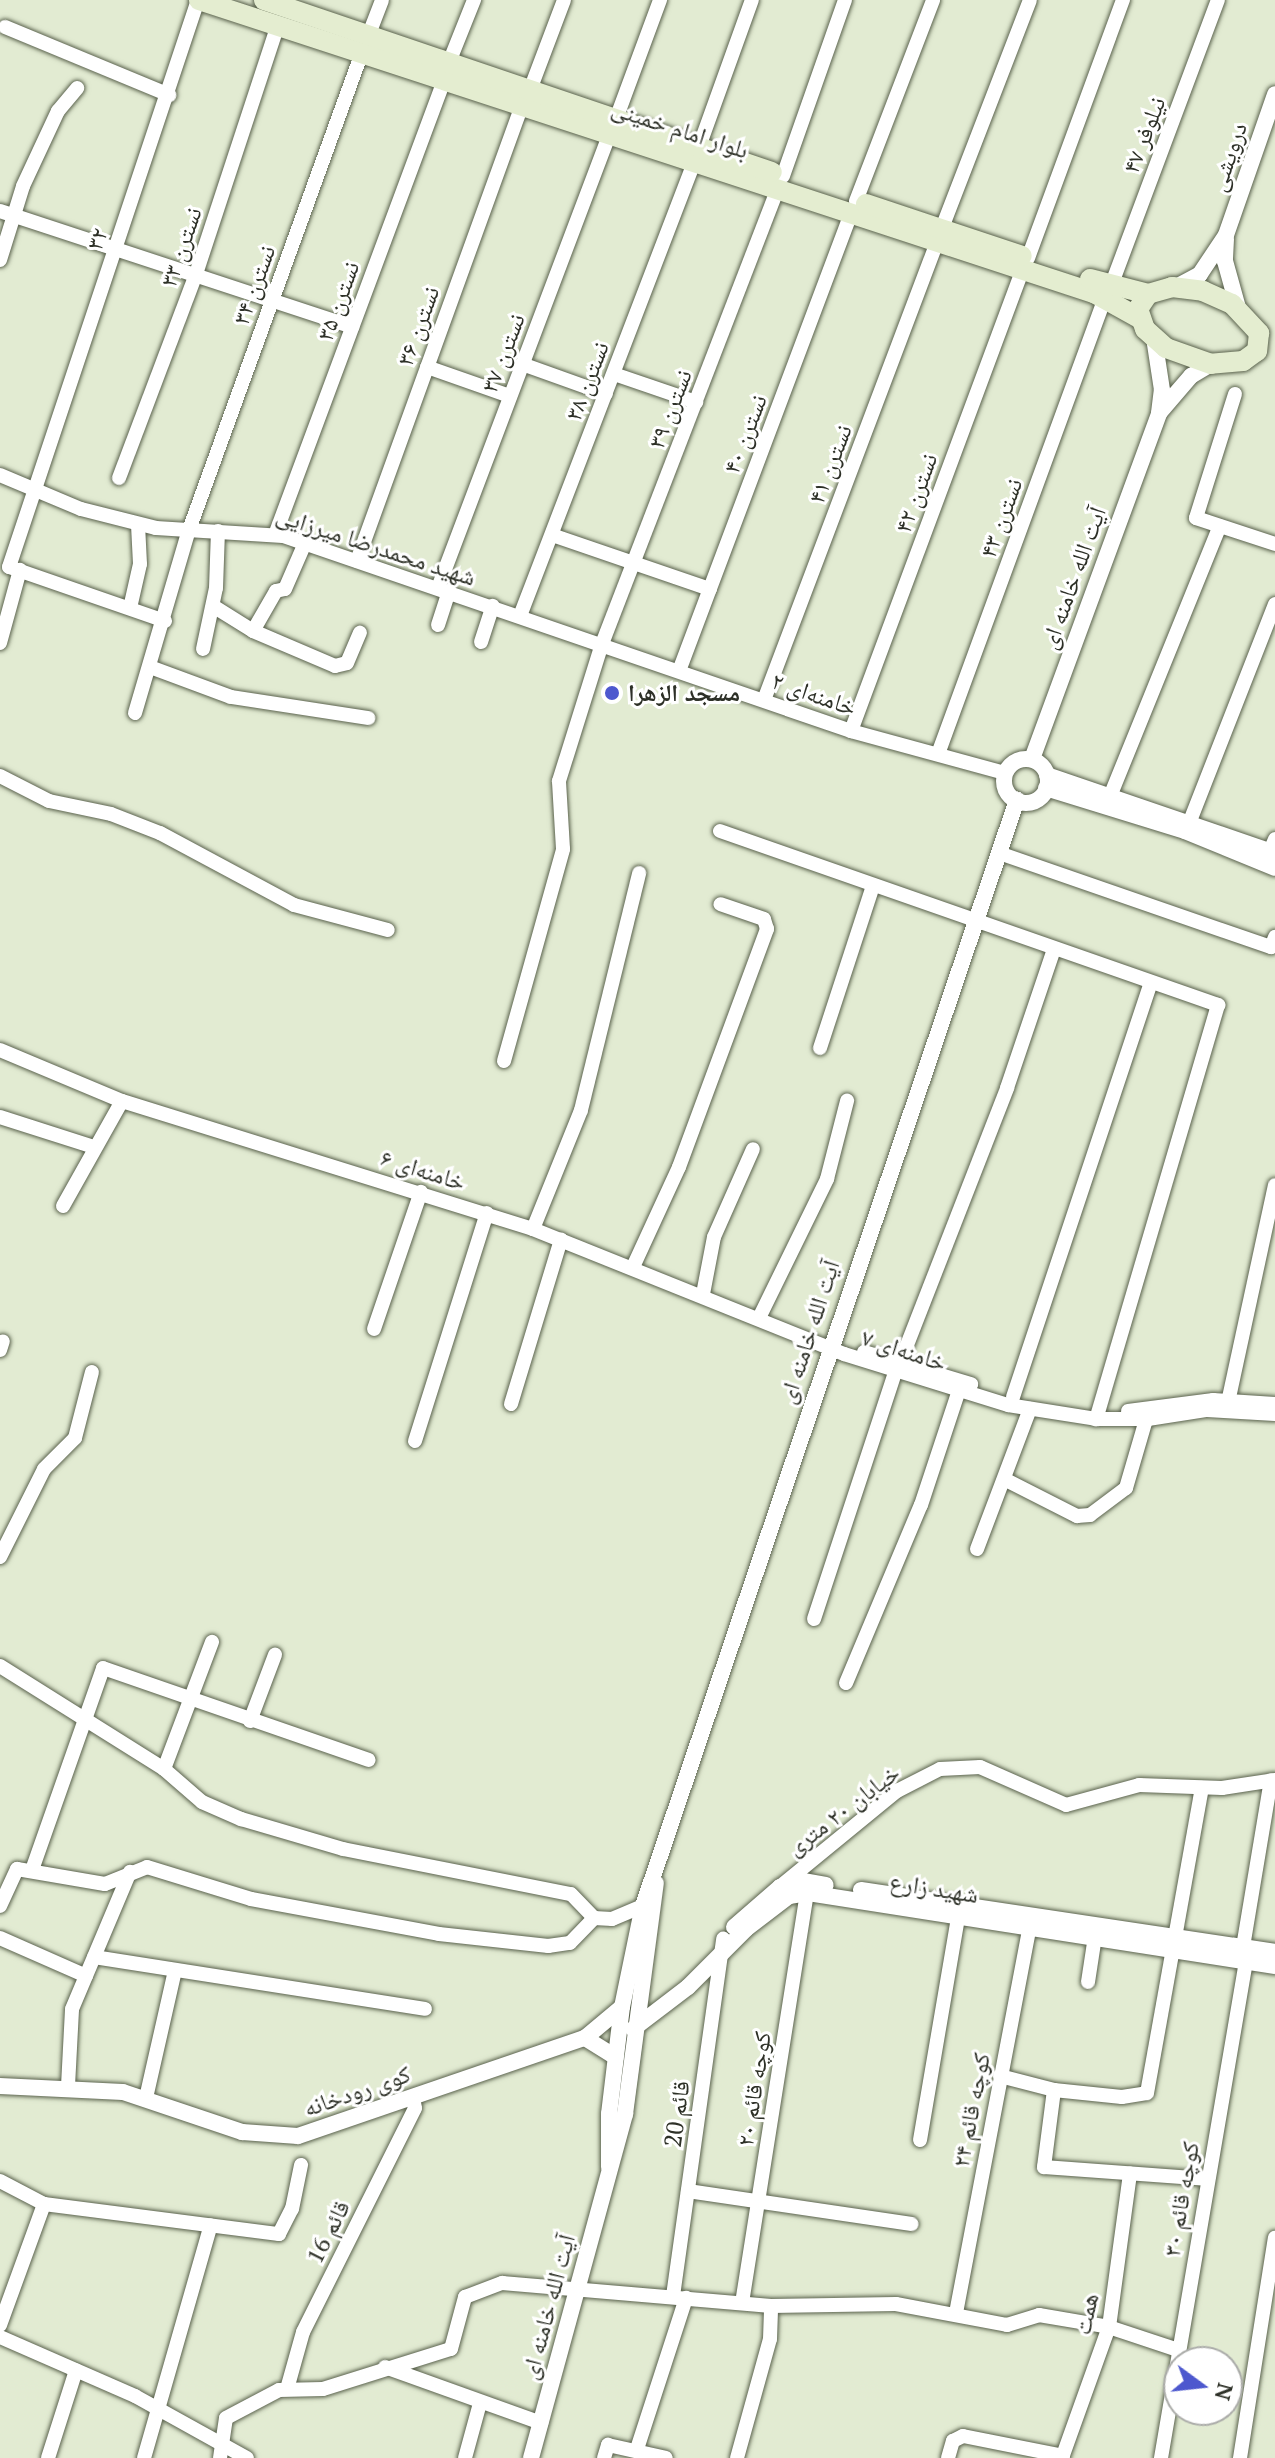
<!DOCTYPE html>
<html>
<head>
<meta charset="utf-8">
<style>
  body { margin:0 }
  #map { position:relative; width:1275px; height:2458px; overflow:hidden; background:#e2ebd2; font-family:"PT Serif","Noto Naskh Arabic",serif }
  div>[style] { position:absolute }
  [style*='--x'] { left:calc(var(--x)*1px); top:calc(var(--y)*1px); width:calc(var(--w)*1px); rotate:calc(var(--a)*1deg) }
  .roads { filter:drop-shadow(0 0 2px #5a624d) drop-shadow(0 0 2px #5a624d) }
  .minor>* { height:14px; margin:-7px; padding:0 7px; transform-origin:7px; border-radius:7px; background:#fff }
  .tertiary>* { height:16px; margin:-8px; padding:0 8px; transform-origin:8px; border-radius:8px; background:#fff }
  .tertiary>.ring { margin:-8px; padding:0; box-sizing:content-box; background:none; border:16px solid #fff; border-radius:50% }
  .secondary>* { height:20px; margin:-10px; padding:0 10px; transform-origin:10px; border-radius:10px; background:#e4edd0 }
  .dots>* { width:22px; height:22px; translate:-50% -50%; box-sizing:border-box; border:4px solid #fff; border-radius:50% }
  span { translate:-50% -50%; white-space:nowrap; text-align:center; line-height:1.15; -webkit-text-stroke:6px #fff; paint-order:stroke }
  .street-label { font-size:24px; color:#2d3027 }
  .poi-label { font-size:24px; color:#2d3027; font-weight:700 }
  .left { translate:0 -50%; text-align:left }
  .north { position:absolute; left:1163px; top:2346px; width:80px; height:80px; box-sizing:border-box; background:#fff; border:2px solid #abaca9; border-radius:50%; rotate:105deg; font-size:22px; font-weight:700; line-height:32px; text-align:center; color:#2d3027 }
  .north::after { content:''; display:block; margin:auto; width:28px; height:36px; background:#4d58ce; clip-path:polygon(50% 0,100% 100%,50% 72%,0 100%) }
</style>
</head>
<body>
<div id="map">
  <div class="roads">
    <div class="minor">
      <div style="--x:5;--y:27;--w:178;--a:22.5"></div>
      <div style="--x:369;--y:34;--w:36;--a:-69"></div>
      <div style="--x:450;--y:60;--w:65;--a:-68.2"></div>
      <div style="--x:530;--y:90;--w:96;--a:-69.3"></div>
      <div style="--x:616;--y:119;--w:127;--a:-69.7"></div>
      <div style="--x:699;--y:147;--w:156;--a:-70.2"></div>
      <div style="--x:783;--y:176;--w:187;--a:-70.6"></div>
      <div style="--x:856;--y:201;--w:215;--a:-69"></div>
      <div style="--x:0;--y:211;--w:371;--a:18.2"></div>
      <div style="--x:942;--y:228;--w:244;--a:-68.9"></div>
      <div style="--x:1028;--y:258;--w:275;--a:-69.8"></div>
      <div style="--x:0;--y:260;--w:77;--a:-72.7"></div>
      <div style="--x:23;--y:186;--w:83;--a:-65"></div>
      <div style="--x:58;--y:111;--w:30;--a:-50"></div>
      <div style="--x:1111;--y:286;--w:305;--a:-69.5"></div>
      <div style="--x:522;--y:364;--w:89;--a:19.7"></div>
      <div style="--x:427;--y:367;--w:88;--a:19.3"></div>
      <div style="--x:614;--y:374;--w:87;--a:18.9"></div>
      <div style="--x:1235;--y:394;--w:130;--a:107.5"></div>
      <div style="--x:1196;--y:518;--w:83;--a:18.2"></div>
      <div style="--x:0;--y:475;--w:88;--a:22.8"></div>
      <div style="--x:81;--y:509;--w:77;--a:14.2"></div>
      <div style="--x:156;--y:528;--w:127;--a:3.6"></div>
      <div style="--x:283;--y:536;--w:601;--a:18.95"></div>
      <div style="--x:851;--y:731;--w:160;--a:15.3"></div>
      <div style="--x:119;--y:478;--w:215;--a:-69.3"></div>
      <div style="--x:195;--y:277;--w:263;--a:-71.8"></div>
      <div style="--x:275;--y:535;--w:482;--a:-69.6"></div>
      <div style="--x:552;--y:535;--w:167;--a:18.9"></div>
      <div style="--x:357;--y:561;--w:483;--a:-70.1"></div>
      <div style="--x:438;--y:588;--w:486;--a:-69.3"></div>
      <div style="--x:213;--y:606;--w:47;--a:32"></div>
      <div style="--x:253;--y:631;--w:89;--a:23.1"></div>
      <div style="--x:335;--y:666;--w:12;--a:-14"></div>
      <div style="--x:347;--y:663;--w:33;--a:-67"></div>
      <div style="--x:130;--y:608;--w:45;--a:-77.2"></div>
      <div style="--x:140;--y:564;--w:40;--a:-92.9"></div>
      <div style="--x:520;--y:616;--w:487;--a:-69"></div>
      <div style="--x:165;--y:621;--w:165;--a:-160.9"></div>
      <div style="--x:9;--y:567;--w:598;--a:-71.57"></div>
      <div style="--x:438;--y:625;--w:36;--a:-72"></div>
      <div style="--x:253;--y:631;--w:46;--a:-60.1"></div>
      <div style="--x:276;--y:591;--w:9;--a:-13"></div>
      <div style="--x:285;--y:589;--w:50;--a:-66.5"></div>
      <div style="--x:481;--y:642;--w:38;--a:-72"></div>
      <div style="--x:0;--y:643;--w:76;--a:-74.7"></div>
      <div style="--x:203;--y:649;--w:62;--a:-78"></div>
      <div style="--x:216;--y:588;--w:57;--a:-88"></div>
      <div style="--x:150;--y:667;--w:86;--a:20.3"></div>
      <div style="--x:231;--y:697;--w:139;--a:8.7"></div>
      <div style="--x:679;--y:671;--w:488;--a:-69.4"></div>
      <div style="--x:764;--y:700;--w:490;--a:-69.3"></div>
      <div style="--x:135;--y:713;--w:191;--a:-73.6"></div>
      <div style="--x:189;--y:530;--w:505;--a:-70.09"></div>
      <div style="--x:851;--y:731;--w:492;--a:-69.6"></div>
      <div style="--x:938;--y:754;--w:486;--a:-69.9"></div>
      <div style="--x:0;--y:776;--w:55;--a:27"></div>
      <div style="--x:49;--y:801;--w:63;--a:11.8"></div>
      <div style="--x:111;--y:814;--w:53;--a:21.2"></div>
      <div style="--x:160;--y:833;--w:152;--a:28.2"></div>
      <div style="--x:294;--y:905;--w:97;--a:14.9"></div>
      <div style="--x:1111;--y:794;--w:289;--a:-67.9"></div>
      <div style="--x:1190;--y:821;--w:233;--a:-68.6"></div>
      <div style="--x:720;--y:831;--w:528;--a:19.26"></div>
      <div style="--x:1218;--y:1005;--w:432;--a:106.4"></div>
      <div style="--x:1270;--y:851;--w:13;--a:-67"></div>
      <div style="--x:999;--y:853;--w:288;--a:19.1"></div>
      <div style="--x:1271;--y:947;--w:11;--a:-68"></div>
      <div style="--x:820;--y:1048;--w:170;--a:-71.9"></div>
      <div style="--x:0;--y:1050;--w:132;--a:22.7"></div>
      <div style="--x:122;--y:1101;--w:430;--a:17.3"></div>
      <div style="--x:533;--y:1229;--w:335;--a:21.9"></div>
      <div style="--x:844;--y:1354;--w:172;--a:17.3"></div>
      <div style="--x:1008;--y:1405;--w:89;--a:9"></div>
      <div style="--x:1096;--y:1419;--w:52;--a:0"></div>
      <div style="--x:1148;--y:1419;--w:60;--a:-8.7"></div>
      <div style="--x:1207;--y:1410;--w:68;--a:3.4"></div>
      <div style="--x:504;--y:1061;--w:220;--a:-74.4"></div>
      <div style="--x:563;--y:849;--w:68;--a:-93.4"></div>
      <div style="--x:559;--y:781;--w:144;--a:-72.6"></div>
      <div style="--x:602;--y:644;--w:488;--a:-68.9"></div>
      <div style="--x:0;--y:1117;--w:99;--a:17.7"></div>
      <div style="--x:63;--y:1206;--w:120;--a:-60.7"></div>
      <div style="--x:533;--y:1229;--w:128;--a:-68"></div>
      <div style="--x:581;--y:1110;--w:244;--a:-76.2"></div>
      <div style="--x:633;--y:1267;--w:110;--a:-65.3"></div>
      <div style="--x:679;--y:1167;--w:254;--a:-69.7"></div>
      <div style="--x:767;--y:929;--w:10;--a:-107"></div>
      <div style="--x:764;--y:919;--w:46;--a:-161.2"></div>
      <div style="--x:703;--y:1294;--w:58;--a:-79.1"></div>
      <div style="--x:714;--y:1237;--w:96;--a:-66.1"></div>
      <div style="--x:760;--y:1316;--w:153;--a:-63.9"></div>
      <div style="--x:827;--y:1179;--w:81;--a:-75.6"></div>
      <div style="--x:374;--y:1329;--w:145;--a:-71.1"></div>
      <div style="--x:0;--y:1350;--w:9;--a:-72"></div>
      <div style="--x:864;--y:1352;--w:112;--a:16.7"></div>
      <div style="--x:900;--y:1363;--w:295;--a:-68.7"></div>
      <div style="--x:1007;--y:1088;--w:147;--a:-71.3"></div>
      <div style="--x:1013;--y:1397;--w:435;--a:-71.6"></div>
      <div style="--x:511;--y:1404;--w:172;--a:-73.1"></div>
      <div style="--x:1227;--y:1407;--w:227;--a:-77.8"></div>
      <div style="--x:1128;--y:1411;--w:86;--a:-7.4"></div>
      <div style="--x:1213;--y:1400;--w:62;--a:3.7"></div>
      <div style="--x:415;--y:1441;--w:239;--a:-72.5"></div>
      <div style="--x:1006;--y:1480;--w:80;--a:26.9"></div>
      <div style="--x:1077;--y:1516;--w:13;--a:-4"></div>
      <div style="--x:1090;--y:1515;--w:45;--a:-36.9"></div>
      <div style="--x:1126;--y:1488;--w:78;--a:-73.7"></div>
      <div style="--x:977;--y:1549;--w:150;--a:-69.3"></div>
      <div style="--x:0;--y:1557;--w:98;--a:-63.4"></div>
      <div style="--x:44;--y:1469;--w:44;--a:-45"></div>
      <div style="--x:75;--y:1438;--w:68;--a:-75.6"></div>
      <div style="--x:814;--y:1619;--w:259;--a:-71.8"></div>
      <div style="--x:0;--y:1666;--w:194;--a:32.1"></div>
      <div style="--x:164;--y:1769;--w:50;--a:41"></div>
      <div style="--x:202;--y:1802;--w:43;--a:23.6"></div>
      <div style="--x:241;--y:1819;--w:106;--a:16.4"></div>
      <div style="--x:343;--y:1849;--w:232;--a:11.2"></div>
      <div style="--x:571;--y:1894;--w:33;--a:46"></div>
      <div style="--x:594;--y:1918;--w:18;--a:3"></div>
      <div style="--x:612;--y:1919;--w:34;--a:-23"></div>
      <div style="--x:846;--y:1683;--w:193;--a:-67.2"></div>
      <div style="--x:921;--y:1505;--w:121;--a:-71.7"></div>
      <div style="--x:250;--y:1721;--w:71;--a:-69.3"></div>
      <div style="--x:164;--y:1769;--w:136;--a:-69.3"></div>
      <div style="--x:32;--y:1870;--w:214;--a:-70.6"></div>
      <div style="--x:103;--y:1668;--w:281;--a:19.1"></div>
      <div style="--x:782;--y:1885;--w:149;--a:-39.3"></div>
      <div style="--x:897;--y:1791;--w:48;--a:-27.1"></div>
      <div style="--x:940;--y:1769;--w:40;--a:-2.9"></div>
      <div style="--x:980;--y:1767;--w:94;--a:23.8"></div>
      <div style="--x:1066;--y:1805;--w:76;--a:-15.3"></div>
      <div style="--x:1139;--y:1785;--w:83;--a:2.1"></div>
      <div style="--x:1222;--y:1788;--w:54;--a:-8.6"></div>
      <div style="--x:0;--y:1906;--w:41;--a:-65.3"></div>
      <div style="--x:17;--y:1869;--w:89;--a:9.7"></div>
      <div style="--x:105;--y:1884;--w:45;--a:-22"></div>
      <div style="--x:147;--y:1867;--w:109;--a:17.1"></div>
      <div style="--x:251;--y:1899;--w:191;--a:10.5"></div>
      <div style="--x:439;--y:1934;--w:110;--a:6.3"></div>
      <div style="--x:548;--y:1946;--w:22;--a:-8"></div>
      <div style="--x:570;--y:1943;--w:35;--a:-46"></div>
      <div style="--x:0;--y:1938;--w:94;--a:23.8"></div>
      <div style="--x:94;--y:1957;--w:335;--a:8.9"></div>
      <div style="--x:1088;--y:1982;--w:53;--a:-81.3"></div>
      <div style="--x:1000;--y:2076;--w:56;--a:14.5"></div>
      <div style="--x:1054;--y:2090;--w:78;--a:97.4"></div>
      <div style="--x:1044;--y:2167;--w:162;--a:4.2"></div>
      <div style="--x:68;--y:2086;--w:77;--a:-87"></div>
      <div style="--x:72;--y:2009;--w:149;--a:-67.1"></div>
      <div style="--x:1054;--y:2090;--w:68;--a:5.9"></div>
      <div style="--x:1122;--y:2097;--w:25;--a:-9"></div>
      <div style="--x:1147;--y:2093;--w:310;--a:-79.8"></div>
      <div style="--x:146;--y:2098;--w:131;--a:-77.2"></div>
      <div style="--x:920;--y:2140;--w:238;--a:-80.3"></div>
      <div style="--x:0;--y:2181;--w:50;--a:27.6"></div>
      <div style="--x:688;--y:2191;--w:226;--a:8.4"></div>
      <div style="--x:673;--y:2296;--w:361;--a:-82"></div>
      <div style="--x:742;--y:2303;--w:426;--a:-81"></div>
      <div style="--x:956;--y:2313;--w:400;--a:-79.2"></div>
      <div style="--x:0;--y:2325;--w:129;--a:-70"></div>
      <div style="--x:44;--y:2204;--w:237;--a:7.3"></div>
      <div style="--x:279;--y:2234;--w:28;--a:-63"></div>
      <div style="--x:292;--y:2209;--w:45;--a:-78.4"></div>
      <div style="--x:0;--y:2337;--w:147;--a:23.6"></div>
      <div style="--x:135;--y:2396;--w:128;--a:29"></div>
      <div style="--x:385;--y:2367;--w:166;--a:19.7"></div>
      <div style="--x:287;--y:2389;--w:59;--a:-74.3"></div>
      <div style="--x:303;--y:2332;--w:250;--a:-63.4"></div>
      <div style="--x:415;--y:2108;--w:10;--a:-101"></div>
      <div style="--x:637;--y:2449;--w:159;--a:-72"></div>
      <div style="--x:48;--y:2458;--w:92;--a:-72.3"></div>
      <div style="--x:144;--y:2458;--w:242;--a:-74"></div>
      <div style="--x:220;--y:2458;--w:40;--a:-81.5"></div>
      <div style="--x:226;--y:2418;--w:60;--a:-27.8"></div>
      <div style="--x:279;--y:2390;--w:44;--a:-1.3"></div>
      <div style="--x:323;--y:2389;--w:134;--a:-17.4"></div>
      <div style="--x:451;--y:2349;--w:54;--a:-74.9"></div>
      <div style="--x:465;--y:2297;--w:40;--a:-21"></div>
      <div style="--x:502;--y:2283;--w:270;--a:4.9"></div>
      <div style="--x:771;--y:2306;--w:125;--a:-0.9"></div>
      <div style="--x:896;--y:2304;--w:113;--a:10.7"></div>
      <div style="--x:1007;--y:2325;--w:34;--a:-17"></div>
      <div style="--x:1039;--y:2315;--w:71;--a:9.7"></div>
      <div style="--x:1109;--y:2327;--w:73;--a:18.4"></div>
      <div style="--x:465;--y:2458;--w:57;--a:-74.7"></div>
      <div style="--x:604;--y:2458;--w:14;--a:-73"></div>
      <div style="--x:608;--y:2445;--w:59;--a:12.6"></div>
      <div style="--x:737;--y:2458;--w:123;--a:-74.5"></div>
      <div style="--x:770;--y:2339;--w:33;--a:-88"></div>
      <div style="--x:948;--y:2458;--w:18;--a:-74"></div>
      <div style="--x:953;--y:2441;--w:11;--a:-27"></div>
      <div style="--x:963;--y:2436;--w:102;--a:11.3"></div>
      <div style="--x:1062;--y:2458;--w:139;--a:-70.3"></div>
      <div style="--x:1109;--y:2327;--w:155;--a:-82.2"></div>
      <div style="--x:1161;--y:2458;--w:504;--a:-80.29"></div>
      <div style="--x:1246;--y:1961;--w:14;--a:-102"></div>
      <div style="--x:1243;--y:1947;--w:169;--a:-80.5"></div>
      <div style="--x:1240;--y:2458;--w:223;--a:-81"></div>
    </div>
    <div class="tertiary">
      <div style="--x:1226;--y:239;--w:22;--a:93"></div>
      <div style="--x:1225;--y:261;--w:49;--a:74.5"></div>
      <div style="--x:1176;--y:287;--w:27;--a:-28"></div>
      <div style="--x:1200;--y:274;--w:47;--a:-56.3"></div>
      <div style="--x:1226;--y:235;--w:149;--a:-70.8"></div>
      <div style="--x:1160;--y:412;--w:48;--a:-49.3"></div>
      <div style="--x:1191;--y:376;--w:23;--a:-31"></div>
      <div style="--x:1032;--y:759;--w:369;--a:-69.8"></div>
      <div style="--x:1159;--y:413;--w:23;--a:-83"></div>
      <div style="--x:1162;--y:390;--w:53;--a:-98.7"></div>
      <div class="ring" style="left:1004px;top:759px;width:28px;height:28px"></div>
      <div style="--x:1047;--y:775;--w:241;--a:18.9"></div>
      <div style="--x:1046;--y:788;--w:145;--a:17.2"></div>
      <div style="--x:1185;--y:831;--w:97;--a:22.3"></div>
      <div style="--x:861;--y:1890;--w:419;--a:8.5"></div>
      <div style="--x:734;--y:1927;--w:61;--a:-41"></div>
      <div style="--x:780;--y:1887;--w:24;--a:-15"></div>
      <div style="--x:803;--y:1881;--w:23;--a:10"></div>
      <div style="--x:633;--y:2029;--w:69;--a:-37.4"></div>
      <div style="--x:688;--y:1987;--w:82;--a:-45"></div>
      <div style="--x:746;--y:1929;--w:54;--a:-37.5"></div>
      <div style="--x:789;--y:1896;--w:19;--a:-9"></div>
      <div style="--x:808;--y:1893;--w:473;--a:8.9"></div>
      <div style="--x:585;--y:2038;--w:36;--a:32"></div>
      <div style="--x:0;--y:2086;--w:123;--a:2.8"></div>
      <div style="--x:123;--y:2092;--w:126;--a:18.6"></div>
      <div style="--x:242;--y:2132;--w:56;--a:4.1"></div>
      <div style="--x:298;--y:2136;--w:303;--a:-18.9"></div>
      <div style="--x:585;--y:2038;--w:48;--a:-40"></div>
      <div style="--x:609;--y:2167;--w:53;--a:-90"></div>
      <div style="--x:609;--y:2114;--w:108;--a:-83.1"></div>
      <div style="--x:622;--y:2007;--w:103;--a:-78.3"></div>
      <div style="--x:643;--y:1906;--w:1168;--a:-71.32"></div>
      <div style="--x:531;--y:2458;--w:357;--a:-74.7"></div>
      <div style="--x:625;--y:2114;--w:233;--a:-82.4"></div>
    </div>
    <div class="secondary">
      <div style="--x:199;--y:0;--w:942;--a:18.13"></div>
      <div style="--x:1094;--y:293;--w:51;--a:29.1"></div>
      <div style="--x:264;--y:0;--w:536;--a:18.71"></div>
      <div style="--x:866;--y:204;--w:164;--a:18.4"></div>
      <div style="--x:1090;--y:279;--w:60;--a:14.5"></div>
      <div style="--x:1172;--y:287;--w:31;--a:7"></div>
      <div style="--x:1203;--y:291;--w:32;--a:24"></div>
      <div style="--x:1232;--y:304;--w:40;--a:47"></div>
      <div style="--x:1259;--y:333;--w:18;--a:96"></div>
      <div style="--x:1257;--y:351;--w:17;--a:144"></div>
      <div style="--x:1243;--y:361;--w:32;--a:175"></div>
      <div style="--x:1211;--y:364;--w:48;--a:-160.4"></div>
      <div style="--x:1166;--y:348;--w:28;--a:-138"></div>
      <div style="--x:1145;--y:329;--w:21;--a:-109"></div>
      <div style="--x:1138;--y:309;--w:18;--a:-56"></div>
      <div style="--x:1148;--y:294;--w:25;--a:-16"></div>
    </div>
  </div>
  <div class="dots">
    <div style="left:612px;top:693px;background:#4d58ce"></div>
  </div>
  <div class="street-label">
    <span style="left:680px;top:129px;rotate:18deg">بلوار امام خمینی</span>
    <span style="left:1144px;top:135px;rotate:-69deg">نیلوفر ۴۷</span>
    <span style="left:1228px;top:157px;rotate:-71deg">درویشی</span>
    <span style="left:97px;top:239px;rotate:-71deg">۳۲</span>
    <span style="left:181px;top:247px;rotate:-71deg">نسترن ۳۳</span>
    <span style="left:254px;top:285px;rotate:-70deg">نسترن ۳۴</span>
    <span style="left:338px;top:301px;rotate:-70deg">نسترن ۳۵</span>
    <span style="left:418px;top:326px;rotate:-70deg">نسترن ۳۶</span>
    <span style="left:503px;top:353px;rotate:-69deg">نسترن ۳۷</span>
    <span style="left:587px;top:381px;rotate:-69deg">نسترن ۳۸</span>
    <span style="left:670px;top:409px;rotate:-69deg">نسترن ۳۹</span>
    <span style="left:745px;top:434px;rotate:-69deg">نسترن ۴۰</span>
    <span style="left:830px;top:464px;rotate:-69deg">نسترن ۴۱</span>
    <span style="left:916px;top:493px;rotate:-70deg">نسترن ۴۲</span>
    <span style="left:1001px;top:518px;rotate:-70deg">نسترن ۴۳</span>
    <span style="left:376px;top:546px;rotate:18deg">شهید محمدرضا میرزایی</span>
    <span style="left:1073px;top:578px;rotate:-70deg">آیت الله خامنه ای</span>
    <span style="left:814px;top:694px;rotate:19deg">خامنه‌ای ۲</span>
    <span style="left:423px;top:1170px;rotate:17deg">خامنه‌ای ۶</span>
    <span style="left:809px;top:1332px;rotate:-72deg">آیت الله خامنه ای</span>
    <span style="left:904px;top:1350px;rotate:18deg">خامنه‌ای ۷</span>
    <span style="left:843px;top:1810px;rotate:-37deg">خیابان ۲۰ متری</span>
    <span style="left:934px;top:1888px;rotate:9deg">شهید زارع</span>
    <span style="left:754px;top:2089px;rotate:-81deg">کوچه قائم ۲۰</span>
    <span style="left:357px;top:2091px;rotate:-19deg">کوی رودخانه</span>
    <span style="left:971px;top:2110px;rotate:-79deg">کوچه قائم ۲۴</span>
    <span style="left:677px;top:2114px;rotate:-82deg">قائم 20</span>
    <span style="left:1181px;top:2199px;rotate:-80deg">کوچه قائم ۳۰</span>
    <span style="left:328px;top:2232px;rotate:-63deg">قائم 16</span>
    <span style="left:548px;top:2307px;rotate:-75deg">آیت الله خامنه ای</span>
    <span style="left:1086px;top:2314px;rotate:-78deg">همت</span>
  </div>
  <div class="poi-label">
    <span class="left" style="left:628px;top:693px">مسجد الزهرا</span>
  </div>
  <div class="north">N</div>
</div>
</body>
</html>
